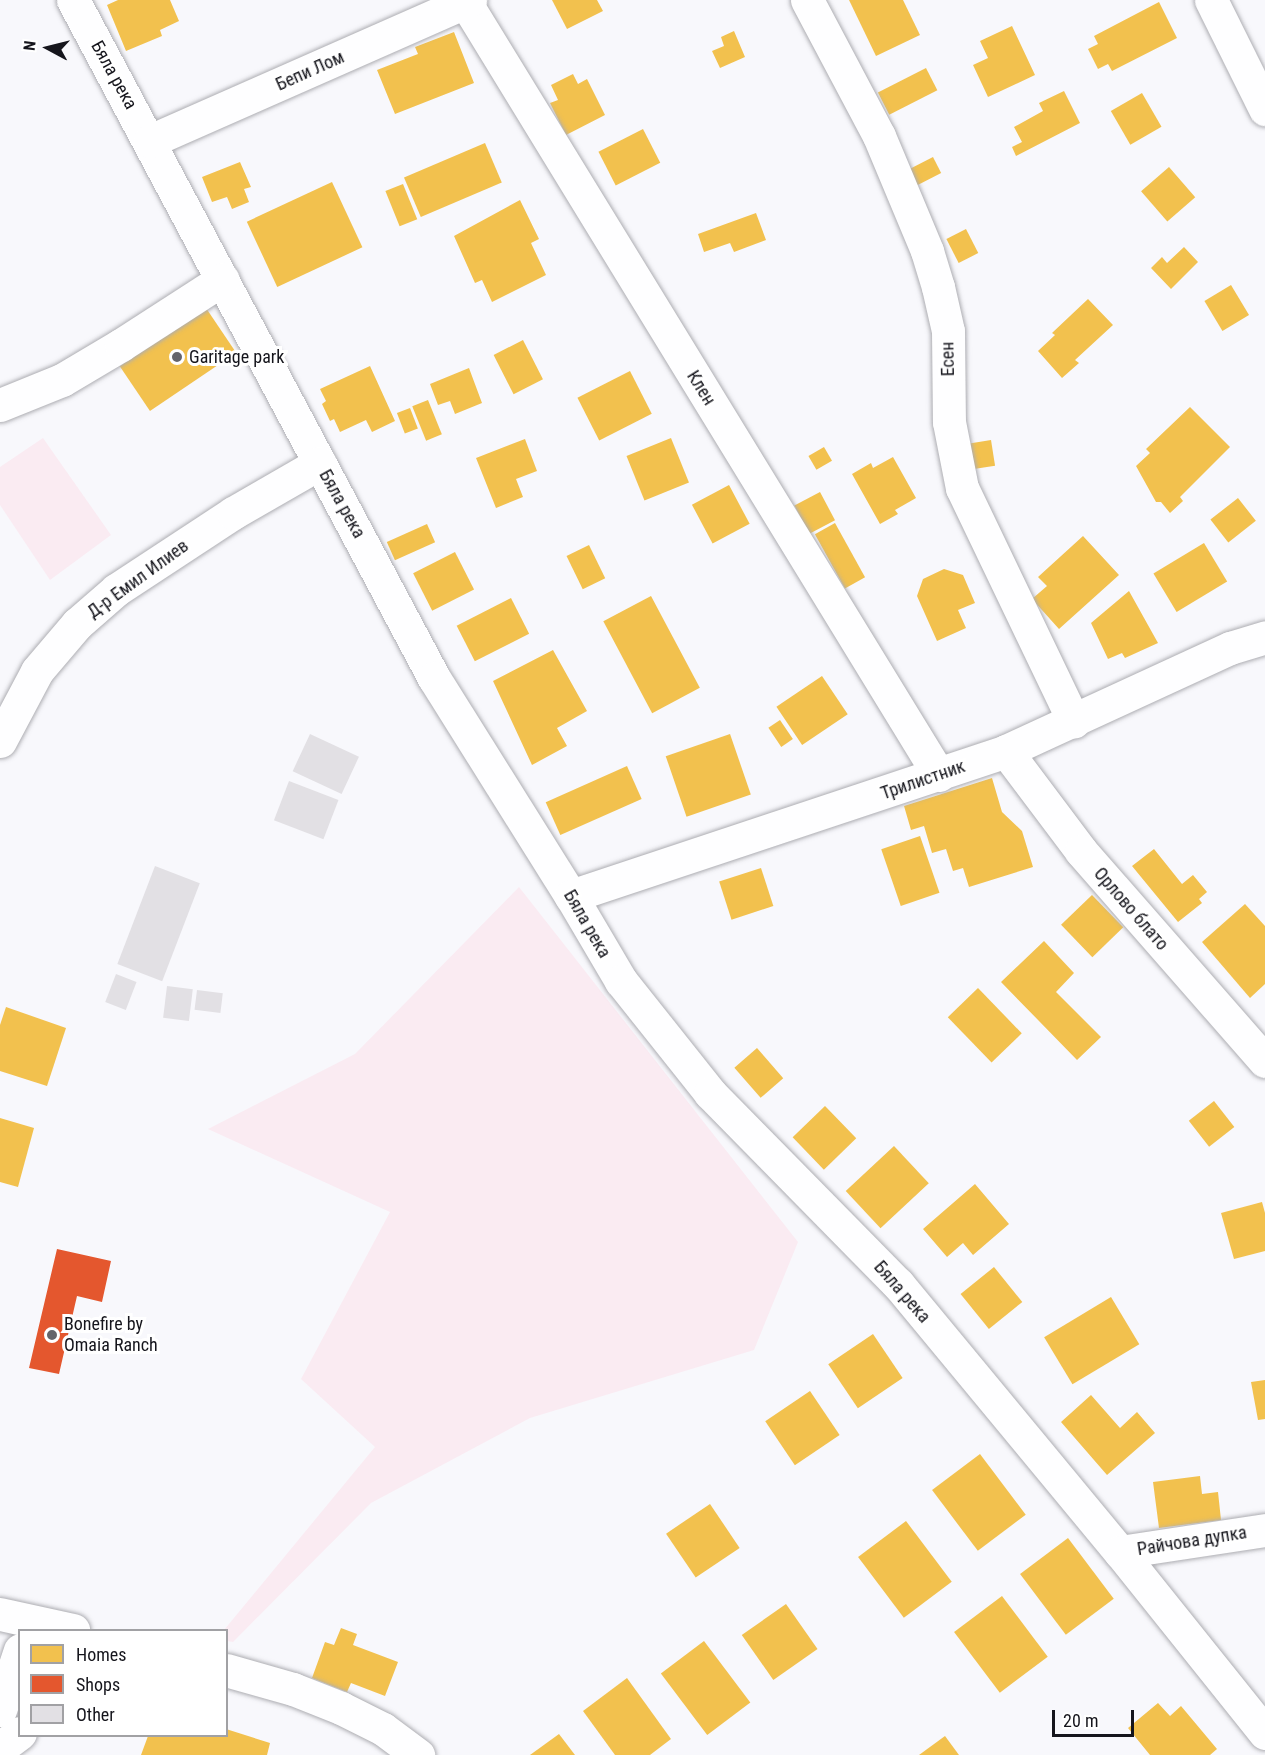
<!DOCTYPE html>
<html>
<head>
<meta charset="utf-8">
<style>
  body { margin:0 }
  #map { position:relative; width:1265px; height:1755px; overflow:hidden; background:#f8f8fc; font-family:"Roboto Condensed",sans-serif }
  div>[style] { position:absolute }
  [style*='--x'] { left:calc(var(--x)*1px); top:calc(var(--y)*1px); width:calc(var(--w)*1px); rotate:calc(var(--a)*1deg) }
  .green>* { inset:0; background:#faebf2 }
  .homes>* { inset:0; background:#f2c14e; transform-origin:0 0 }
  .shops>* { inset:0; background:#e4572e }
  .building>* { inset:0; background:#e2e0e4; transform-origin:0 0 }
  .roads { filter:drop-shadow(0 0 2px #adadb2) drop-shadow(0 0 2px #adadb2) }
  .minor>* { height:33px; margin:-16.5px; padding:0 16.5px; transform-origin:16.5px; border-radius:16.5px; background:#fefeff }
  .dots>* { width:16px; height:16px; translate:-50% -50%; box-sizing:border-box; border:3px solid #fff; border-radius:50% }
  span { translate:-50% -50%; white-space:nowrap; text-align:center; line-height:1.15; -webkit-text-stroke:6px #fff; paint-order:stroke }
  .street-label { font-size:18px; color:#15151c }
  .poi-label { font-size:18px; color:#15151c }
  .left { translate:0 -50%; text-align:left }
  .legend { position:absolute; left:18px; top:1629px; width:210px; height:108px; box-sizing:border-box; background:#fff; border:2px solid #a1a1a4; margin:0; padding:8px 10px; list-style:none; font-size:18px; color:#15151c }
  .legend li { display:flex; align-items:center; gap:12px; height:30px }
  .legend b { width:30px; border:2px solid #a1a1a4 }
  .north { position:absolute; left:18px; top:18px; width:60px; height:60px; -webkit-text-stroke:4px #fff; paint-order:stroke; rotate:277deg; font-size:16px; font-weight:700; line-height:24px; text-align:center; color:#15151c }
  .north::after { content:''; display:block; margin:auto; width:21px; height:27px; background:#15151c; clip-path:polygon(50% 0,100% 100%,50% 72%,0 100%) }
  .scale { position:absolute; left:1052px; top:1710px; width:82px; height:27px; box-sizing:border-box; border:3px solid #15151c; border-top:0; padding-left:8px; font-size:18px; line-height:21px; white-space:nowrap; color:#15151c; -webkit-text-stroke:4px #fff; paint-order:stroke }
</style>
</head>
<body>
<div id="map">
  <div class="green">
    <div style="clip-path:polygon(43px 438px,111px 535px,50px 580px,0 505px,0 467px)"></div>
    <div style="clip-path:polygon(519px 887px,798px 1242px,754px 1350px,530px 1418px,371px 1503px,233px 1642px,227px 1641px,226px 1630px,224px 1630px,375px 1447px,301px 1379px,390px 1212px,208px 1129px,355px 1054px)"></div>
  </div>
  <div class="homes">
    <div style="clip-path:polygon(118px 0,170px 0,179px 21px,160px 30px,162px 36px,126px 51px,107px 5px)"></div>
    <div style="clip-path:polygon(552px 0,597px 0,603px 11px,567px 29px)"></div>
    <div style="clip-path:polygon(849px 0,903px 0,920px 35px,876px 56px)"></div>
    <div style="clip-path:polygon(1159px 2px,1177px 38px,1112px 71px,1108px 64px,1098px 69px,1088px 49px,1098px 44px,1094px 36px)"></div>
    <div style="clip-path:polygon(1012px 26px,1035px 75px,988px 97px,973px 65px,988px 58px,980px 41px)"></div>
    <div style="clip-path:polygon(734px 31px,745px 57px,720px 68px,712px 51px,724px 46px,721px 37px)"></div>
    <div style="clip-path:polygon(454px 32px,474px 83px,395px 114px,377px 70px,418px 54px,415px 47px)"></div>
    <div style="left:926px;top:68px;width:25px;height:54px;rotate:63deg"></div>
    <div style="clip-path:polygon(573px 74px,578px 84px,587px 79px,605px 115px,566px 135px,550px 103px,558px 100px,551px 85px)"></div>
    <div style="clip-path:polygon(1064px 91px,1080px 123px,1016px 156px,1012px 147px,1022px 142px,1014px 127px,1043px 111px,1039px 103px)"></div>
    <div style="left:1142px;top:93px;width:39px;height:36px;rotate:60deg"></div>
    <div style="left:643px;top:129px;width:38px;height:50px;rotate:63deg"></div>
    <div style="left:485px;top:143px;width:43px;height:88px;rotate:67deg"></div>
    <div style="left:933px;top:157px;width:18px;height:29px;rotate:63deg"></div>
    <div style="clip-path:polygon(240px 162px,251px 187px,244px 189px,249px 202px,232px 209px,227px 197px,212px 202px,202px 177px)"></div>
    <div style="left:1169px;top:167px;width:40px;height:37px;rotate:49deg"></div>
    <div style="left:332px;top:182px;width:72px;height:94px;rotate:65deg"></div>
    <div style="left:403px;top:184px;width:38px;height:19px;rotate:68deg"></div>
    <div style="clip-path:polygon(520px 200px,539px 239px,531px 243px,546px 275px,492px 302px,482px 280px,475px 283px,454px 236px)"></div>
    <div style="clip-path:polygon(756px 213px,766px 240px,734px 252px,730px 243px,704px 252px,698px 234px)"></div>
    <div style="left:966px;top:229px;width:27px;height:22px;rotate:63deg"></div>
    <div style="clip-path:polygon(1184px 247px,1198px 262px,1171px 289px,1151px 268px,1162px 257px,1167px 263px)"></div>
    <div style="left:1231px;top:285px;width:35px;height:31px;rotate:59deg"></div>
    <div style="clip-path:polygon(1088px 299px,1113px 325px,1075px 360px,1079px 363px,1062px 378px,1038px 351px,1055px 335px,1052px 333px)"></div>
    <div style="left:206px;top:308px;width:54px;height:104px;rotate:56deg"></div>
    <div style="left:523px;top:340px;width:44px;height:33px;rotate:63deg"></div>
    <div style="clip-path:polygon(370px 366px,395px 421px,372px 432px,366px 420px,340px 432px,334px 419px,330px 421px,322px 404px,326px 401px,320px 389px)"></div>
    <div style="clip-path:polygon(469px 368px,482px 403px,455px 414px,450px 401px,438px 405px,430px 384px)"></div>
    <div style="left:630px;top:371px;width:48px;height:59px;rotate:63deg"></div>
    <div style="left:428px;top:400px;width:37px;height:17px;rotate:68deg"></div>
    <div style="clip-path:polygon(1190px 407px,1230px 447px,1180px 497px,1183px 501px,1170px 513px,1161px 502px,1156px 502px,1136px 466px,1150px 453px,1146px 449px)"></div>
    <div style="left:410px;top:408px;width:22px;height:14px;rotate:69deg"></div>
    <div style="left:671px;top:438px;width:48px;height:48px;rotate:68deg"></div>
    <div style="clip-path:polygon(525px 439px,537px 471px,516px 479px,523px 497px,496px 508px,476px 458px)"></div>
    <div style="left:991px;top:440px;width:26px;height:28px;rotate:81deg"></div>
    <div style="left:824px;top:447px;width:16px;height:18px;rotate:60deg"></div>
    <div style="clip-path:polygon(893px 457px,916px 498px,895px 510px,898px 514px,880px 524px,852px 474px,871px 463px,873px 468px)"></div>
    <div style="left:729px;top:485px;width:44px;height:42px;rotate:62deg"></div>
    <div style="left:820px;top:492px;width:32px;height:29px;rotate:62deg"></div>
    <div style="left:1238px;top:498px;width:29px;height:35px;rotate:52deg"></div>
    <div style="left:835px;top:523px;width:62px;height:23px;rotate:61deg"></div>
    <div style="left:427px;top:524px;width:20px;height:44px;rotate:66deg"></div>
    <div style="clip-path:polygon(1083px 536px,1119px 575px,1059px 629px,1032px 599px,1047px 586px,1038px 577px)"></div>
    <div style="left:1204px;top:543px;width:45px;height:59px;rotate:59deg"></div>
    <div style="left:589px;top:545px;width:37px;height:25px;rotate:64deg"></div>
    <div style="left:455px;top:552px;width:42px;height:47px;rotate:63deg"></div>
    <div style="clip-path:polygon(944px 569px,963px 575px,975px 603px,958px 610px,966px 628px,937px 641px,917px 596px,923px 579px)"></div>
    <div style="clip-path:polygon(1129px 591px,1158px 643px,1125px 658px,1122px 653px,1108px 659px,1091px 623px)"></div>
    <div style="left:651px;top:596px;width:104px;height:54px;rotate:62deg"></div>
    <div style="left:511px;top:598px;width:40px;height:61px;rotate:63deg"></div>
    <div style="clip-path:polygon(553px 650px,587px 711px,557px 728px,567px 746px,532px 765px,493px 681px)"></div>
    <div style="left:822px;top:676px;width:46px;height:55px;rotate:56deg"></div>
    <div style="left:780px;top:720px;width:23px;height:14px;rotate:56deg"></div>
    <div style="left:730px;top:734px;width:64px;height:68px;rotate:71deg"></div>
    <div style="left:627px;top:766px;width:36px;height:89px;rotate:66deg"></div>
    <div style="clip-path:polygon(992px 778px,1002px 812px,1022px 831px,1033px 867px,969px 887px,963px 868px,953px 871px,946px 849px,932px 853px,924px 826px,911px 830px,904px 806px)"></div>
    <div style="left:920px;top:836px;width:60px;height:41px;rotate:71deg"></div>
    <div style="clip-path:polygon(1154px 849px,1182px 884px,1193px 875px,1207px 892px,1199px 899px,1202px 903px,1178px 922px,1132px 866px)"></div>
    <div style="left:761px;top:868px;width:40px;height:44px;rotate:72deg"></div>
    <div style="left:1092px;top:895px;width:45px;height:43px;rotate:46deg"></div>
    <div style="clip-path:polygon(1245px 904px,1265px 926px,1265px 984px,1250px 998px,1202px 942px)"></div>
    <div style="clip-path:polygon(1044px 941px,1074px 973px,1056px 992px,1101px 1037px,1077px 1060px,1001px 982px)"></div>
    <div style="left:978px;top:988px;width:63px;height:42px;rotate:46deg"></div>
    <div style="clip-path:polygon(6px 1007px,66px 1028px,47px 1086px,0 1071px,0 1025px)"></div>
    <div style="left:757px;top:1048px;width:40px;height:30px;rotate:49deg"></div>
    <div style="left:1214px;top:1101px;width:33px;height:32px;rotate:52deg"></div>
    <div style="left:825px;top:1106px;width:45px;height:45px;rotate:46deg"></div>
    <div style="clip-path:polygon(0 1118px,34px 1128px,18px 1187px,0 1182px)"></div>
    <div style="left:894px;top:1146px;width:51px;height:66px;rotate:47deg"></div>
    <div style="clip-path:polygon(975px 1184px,1009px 1224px,973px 1255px,963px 1243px,947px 1257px,923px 1229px)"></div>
    <div style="clip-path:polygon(1262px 1202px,1265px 1213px,1265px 1251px,1234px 1259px,1221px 1213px)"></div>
    <div style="left:994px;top:1267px;width:45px;height:43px;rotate:51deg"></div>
    <div style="left:1111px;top:1297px;width:55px;height:78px;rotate:59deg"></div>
    <div style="left:873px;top:1334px;width:53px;height:54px;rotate:56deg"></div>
    <div style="clip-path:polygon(1265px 1380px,1265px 1419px,1258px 1420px,1251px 1382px)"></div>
    <div style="left:810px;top:1391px;width:53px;height:54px;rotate:56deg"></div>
    <div style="clip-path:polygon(1091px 1395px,1120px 1428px,1137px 1412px,1155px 1433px,1107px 1475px,1061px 1422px)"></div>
    <div style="left:980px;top:1454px;width:76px;height:60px;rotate:53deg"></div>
    <div style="clip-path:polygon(1200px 1476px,1202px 1494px,1218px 1492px,1221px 1520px,1159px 1528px,1153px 1482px)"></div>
    <div style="left:710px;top:1504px;width:53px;height:53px;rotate:56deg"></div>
    <div style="left:906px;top:1521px;width:76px;height:60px;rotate:53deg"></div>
    <div style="left:1068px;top:1538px;width:76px;height:60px;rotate:53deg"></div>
    <div style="left:1002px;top:1596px;width:76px;height:60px;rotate:53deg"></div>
    <div style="left:786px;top:1604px;width:55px;height:54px;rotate:55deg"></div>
    <div style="clip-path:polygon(341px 1628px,357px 1634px,353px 1645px,398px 1662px,385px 1696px,351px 1683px,347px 1692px,312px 1678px,325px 1642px,334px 1645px)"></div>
    <div style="left:704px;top:1641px;width:77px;height:54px;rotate:53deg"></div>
    <div style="clip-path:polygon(627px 1678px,671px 1739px,650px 1755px,615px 1755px,583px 1711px)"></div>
    <div style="clip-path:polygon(1158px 1703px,1170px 1716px,1181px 1706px,1217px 1749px,1210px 1755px,1150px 1755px,1128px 1728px)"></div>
    <div style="clip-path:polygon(226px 1729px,270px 1743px,267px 1755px,141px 1755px,148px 1736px,226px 1736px)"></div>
    <div style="clip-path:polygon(559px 1734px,575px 1755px,530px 1755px)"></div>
    <div style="clip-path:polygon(945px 1736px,959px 1755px,919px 1755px)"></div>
  </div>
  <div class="shops">
    <div style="clip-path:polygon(57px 1249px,111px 1261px,102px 1302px,77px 1296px,59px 1374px,29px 1368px)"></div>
  </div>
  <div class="building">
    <div style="left:310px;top:734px;width:54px;height:41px;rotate:25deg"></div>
    <div style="left:289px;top:781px;width:53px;height:42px;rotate:21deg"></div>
    <div style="left:155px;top:866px;width:48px;height:105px;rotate:21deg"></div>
    <div style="left:116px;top:974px;width:22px;height:30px;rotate:21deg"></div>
    <div style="left:167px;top:986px;width:26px;height:32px;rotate:7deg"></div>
    <div style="left:197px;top:990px;width:26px;height:20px;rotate:7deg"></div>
  </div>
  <div class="roads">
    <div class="minor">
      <div style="--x:73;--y:0;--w:768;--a:61.97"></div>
      <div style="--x:434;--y:678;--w:257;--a:57.9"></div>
      <div style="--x:571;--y:896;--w:99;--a:59.5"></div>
      <div style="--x:621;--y:981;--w:143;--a:51.5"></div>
      <div style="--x:710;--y:1093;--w:268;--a:45.5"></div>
      <div style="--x:898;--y:1284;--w:348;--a:50.4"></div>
      <div style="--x:1120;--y:1552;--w:232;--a:51.3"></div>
      <div style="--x:464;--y:0;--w:909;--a:58.5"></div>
      <div style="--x:807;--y:0;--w:154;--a:62.1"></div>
      <div style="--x:879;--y:136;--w:125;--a:67.3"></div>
      <div style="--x:927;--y:251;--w:38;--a:73"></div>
      <div style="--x:938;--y:287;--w:45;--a:77.2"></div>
      <div style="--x:948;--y:331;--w:91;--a:89.4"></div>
      <div style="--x:949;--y:422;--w:67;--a:78.9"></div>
      <div style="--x:962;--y:488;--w:259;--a:64.4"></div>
      <div style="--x:1211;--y:0;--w:122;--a:63.6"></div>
      <div style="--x:150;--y:141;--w:350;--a:-23.8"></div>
      <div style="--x:0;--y:405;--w:67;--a:-22"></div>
      <div style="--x:62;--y:380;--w:69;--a:-30.7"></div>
      <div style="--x:121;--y:345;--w:121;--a:-32.9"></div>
      <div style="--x:0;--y:741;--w:79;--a:-62.1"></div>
      <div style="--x:37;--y:671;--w:62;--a:-49.6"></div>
      <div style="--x:77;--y:624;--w:52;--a:-41.1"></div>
      <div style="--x:116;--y:590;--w:140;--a:-33.3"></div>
      <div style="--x:233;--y:513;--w:100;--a:-29.9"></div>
      <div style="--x:1006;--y:751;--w:125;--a:53.1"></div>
      <div style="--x:1081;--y:851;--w:279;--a:48.8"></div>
      <div style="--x:571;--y:896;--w:459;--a:-18.4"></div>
      <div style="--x:1006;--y:751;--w:247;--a:-24.7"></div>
      <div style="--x:1230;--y:648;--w:37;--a:-17"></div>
      <div style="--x:1120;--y:1552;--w:147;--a:-8.6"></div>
      <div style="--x:0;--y:1614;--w:75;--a:12.4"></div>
      <div style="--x:226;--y:1670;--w:70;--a:15.8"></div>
      <div style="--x:293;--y:1689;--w:52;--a:21.6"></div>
      <div style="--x:341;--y:1708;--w:47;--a:26.6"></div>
      <div style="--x:383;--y:1729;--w:44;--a:36.6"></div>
      <div style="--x:0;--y:1710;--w:63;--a:-71.6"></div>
      <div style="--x:0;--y:1748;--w:25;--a:-37"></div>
    </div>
  </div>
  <div class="dots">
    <div style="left:177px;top:357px;background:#64646a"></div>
    <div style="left:52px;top:1335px;background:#64646a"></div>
  </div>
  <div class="street-label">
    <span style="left:310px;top:71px;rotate:-24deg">Бепи Лом</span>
    <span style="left:114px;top:75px;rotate:61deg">Бяла река</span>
    <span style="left:948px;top:359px;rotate:-91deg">Есен</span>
    <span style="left:701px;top:388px;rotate:58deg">Клен</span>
    <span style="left:342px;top:504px;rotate:61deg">Бяла река</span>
    <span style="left:138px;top:579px;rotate:-36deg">Д-р Емил Илиев</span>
    <span style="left:923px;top:780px;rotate:-19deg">Трилистник</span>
    <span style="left:1131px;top:909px;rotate:49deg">Орлово блато</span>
    <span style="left:587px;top:924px;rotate:60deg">Бяла река</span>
    <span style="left:902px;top:1292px;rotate:49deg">Бяла река</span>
    <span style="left:1192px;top:1541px;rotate:-9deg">Райчова дупка</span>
  </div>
  <div class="poi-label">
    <span class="left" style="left:189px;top:357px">Garitage park</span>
    <span class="left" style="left:64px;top:1335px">Bonefire by<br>Omaia Ranch</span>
  </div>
  <ul class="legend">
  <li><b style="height:16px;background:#f2c14e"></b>Homes</li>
  <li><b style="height:16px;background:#e4572e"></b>Shops</li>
  <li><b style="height:16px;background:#e2e0e4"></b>Other</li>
  </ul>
  <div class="north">N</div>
  <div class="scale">20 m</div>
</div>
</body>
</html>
